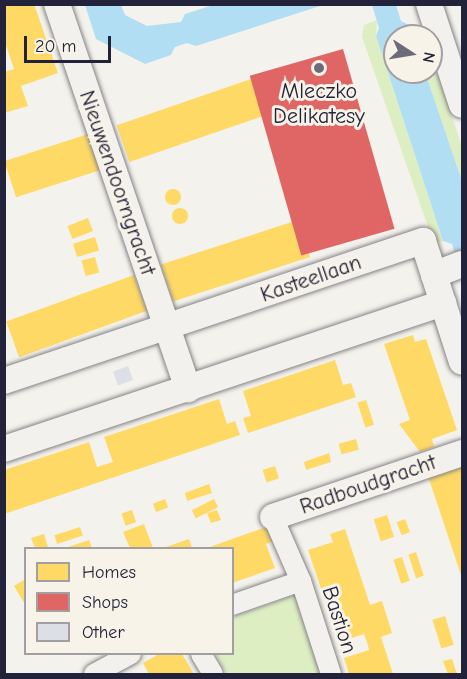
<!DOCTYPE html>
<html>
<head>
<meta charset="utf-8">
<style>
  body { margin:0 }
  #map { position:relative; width:467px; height:679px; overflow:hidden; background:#f4f2ec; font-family:"Comic Neue",sans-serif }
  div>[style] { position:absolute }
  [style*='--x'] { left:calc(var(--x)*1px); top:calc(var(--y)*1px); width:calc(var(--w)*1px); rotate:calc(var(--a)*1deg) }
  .green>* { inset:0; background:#deeec3 }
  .water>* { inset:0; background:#b2def4 }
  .homes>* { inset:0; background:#ffd966; transform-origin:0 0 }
  .round { border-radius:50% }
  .shops>* { inset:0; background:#e06666; transform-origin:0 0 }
  .building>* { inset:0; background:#dddfe6; transform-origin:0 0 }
  .roads { filter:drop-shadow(0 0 2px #858486) drop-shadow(0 0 2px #858486) }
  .pedestrian>* { height:20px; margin:-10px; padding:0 10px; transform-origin:10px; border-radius:10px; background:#f2f1ed }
  .minor>* { height:26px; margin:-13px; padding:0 13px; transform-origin:13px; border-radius:13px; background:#f2f1ed }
  .dots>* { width:16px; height:16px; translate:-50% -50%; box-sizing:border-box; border:3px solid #f7f3e8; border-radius:50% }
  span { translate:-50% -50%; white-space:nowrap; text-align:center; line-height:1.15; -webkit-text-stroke:6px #f7f3e8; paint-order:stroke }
  .poi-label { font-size:22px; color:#22223b }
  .street-label { font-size:22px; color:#22223b }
  .frame { position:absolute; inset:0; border:6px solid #22223b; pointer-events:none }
  .legend { position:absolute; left:24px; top:547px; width:210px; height:108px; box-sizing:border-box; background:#f7f3e8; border:2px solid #a29fa3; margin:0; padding:8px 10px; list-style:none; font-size:18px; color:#22223b }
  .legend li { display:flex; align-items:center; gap:12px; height:30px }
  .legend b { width:30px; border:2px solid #a29fa3 }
  .north { position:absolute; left:383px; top:24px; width:60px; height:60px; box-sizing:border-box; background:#f7f3e8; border:2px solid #a29fa3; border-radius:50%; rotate:102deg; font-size:16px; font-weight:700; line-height:24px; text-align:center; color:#22223b }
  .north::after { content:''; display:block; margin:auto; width:21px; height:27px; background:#6c6b79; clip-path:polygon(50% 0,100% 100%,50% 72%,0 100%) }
  .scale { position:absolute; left:24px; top:36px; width:87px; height:27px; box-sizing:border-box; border:3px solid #22223b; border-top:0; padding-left:8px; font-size:18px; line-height:21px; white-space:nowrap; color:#22223b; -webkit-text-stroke:4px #f7f3e8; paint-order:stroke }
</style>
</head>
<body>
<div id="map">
  <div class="green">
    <div style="clip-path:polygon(377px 20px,376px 36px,443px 241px,434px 244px,362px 37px,364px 25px)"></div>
    <div style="clip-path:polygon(431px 51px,462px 147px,462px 181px,425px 72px,431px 72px)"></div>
    <div style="clip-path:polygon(295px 595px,320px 674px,227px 674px,215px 654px,232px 654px,233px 617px)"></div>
  </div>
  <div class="water">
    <div style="clip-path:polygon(85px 5px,121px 5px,125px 15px,147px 26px,181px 22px,185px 14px,213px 5px,323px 5px,196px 46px,187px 43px,175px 47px,171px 55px,145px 64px,96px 39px)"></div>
    <div style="clip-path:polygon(372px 5px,396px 5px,401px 21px,409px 25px,413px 36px,395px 36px,395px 72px,425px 72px,462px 181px,462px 277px,452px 244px,443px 241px,376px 36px,379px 28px)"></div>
  </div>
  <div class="homes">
    <div style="clip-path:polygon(4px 4px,34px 4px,58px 73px,21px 86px,28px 106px,4px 113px,4px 72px,14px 69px,4px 39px)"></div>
    <div style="left:251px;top:79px;width:39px;height:142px;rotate:71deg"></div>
    <div style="left:88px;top:134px;width:38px;height:88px;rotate:72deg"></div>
    <div class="round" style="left:165px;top:189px;width:16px;height:16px"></div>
    <div class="round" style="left:172px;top:208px;width:16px;height:16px"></div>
    <div style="left:88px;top:218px;width:14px;height:22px;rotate:69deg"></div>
    <div style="left:298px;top:220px;width:39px;height:144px;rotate:72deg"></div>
    <div style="left:95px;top:237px;width:14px;height:23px;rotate:73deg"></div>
    <div style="left:95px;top:257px;width:16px;height:14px;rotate:75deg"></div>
    <div style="left:134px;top:275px;width:38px;height:136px;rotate:70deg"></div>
    <div style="clip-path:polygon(413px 335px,415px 342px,426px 339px,457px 430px,432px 439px,434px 447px,420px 452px,399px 424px,410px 420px,384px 344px)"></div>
    <div style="clip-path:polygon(335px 360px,343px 385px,351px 383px,356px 397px,248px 433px,243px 418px,251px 416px,243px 391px)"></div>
    <div style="clip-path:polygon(219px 399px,227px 424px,235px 421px,240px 435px,4px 514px,4px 470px,89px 442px,97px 467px,113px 462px,104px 437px)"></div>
    <div style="left:366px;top:400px;width:26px;height:9px;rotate:72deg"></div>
    <div style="left:356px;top:439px;width:11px;height:18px;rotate:75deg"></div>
    <div style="clip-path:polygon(329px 453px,331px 462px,306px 470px,304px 462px)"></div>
    <div style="clip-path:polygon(462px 465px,462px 578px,428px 476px)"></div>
    <div style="left:275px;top:466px;width:13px;height:13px;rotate:72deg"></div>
    <div style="clip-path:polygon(209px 484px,212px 493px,187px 501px,185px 493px)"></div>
    <div style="left:165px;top:499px;width:9px;height:13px;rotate:69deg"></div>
    <div style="left:214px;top:499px;width:9px;height:25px;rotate:63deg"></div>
    <div style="left:132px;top:510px;width:13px;height:11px;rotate:72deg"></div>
    <div style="clip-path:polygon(217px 510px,221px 520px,211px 523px,207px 513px)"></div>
    <div style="left:387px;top:515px;width:23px;height:14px;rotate:72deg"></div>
    <div style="left:405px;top:519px;width:14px;height:9px;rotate:69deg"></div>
    <div style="clip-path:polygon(144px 524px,153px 548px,130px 548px,123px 532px)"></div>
    <div style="clip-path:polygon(269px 526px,274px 541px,266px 544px,275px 568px,232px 583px,232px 548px,207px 548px)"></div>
    <div style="left:80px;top:527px;width:9px;height:27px;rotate:72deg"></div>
    <div style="clip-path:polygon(345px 529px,370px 605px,382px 601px,392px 633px,381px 637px,393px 674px,349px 674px,344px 658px,369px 650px,367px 642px,364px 634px,339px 642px,308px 550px,333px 542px,330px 534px)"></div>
    <div style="clip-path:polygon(44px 534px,48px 547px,35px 548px,31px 538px)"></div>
    <div style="clip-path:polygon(189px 539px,192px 548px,163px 548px)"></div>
    <div style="clip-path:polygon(89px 540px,92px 548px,65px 548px)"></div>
    <div style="left:416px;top:552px;width:25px;height:8px;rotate:72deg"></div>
    <div style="left:402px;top:557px;width:25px;height:9px;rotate:72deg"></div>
    <div style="clip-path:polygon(24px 580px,26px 583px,26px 606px,14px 586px)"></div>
    <div style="left:445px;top:616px;width:30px;height:13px;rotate:73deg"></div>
    <div style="clip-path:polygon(159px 654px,182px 654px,194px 674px,149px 674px,143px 663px)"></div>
    <div style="clip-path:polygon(452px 659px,457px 674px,448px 674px,443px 661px)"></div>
  </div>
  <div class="shops">
    <div style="left:343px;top:49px;width:187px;height:97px;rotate:74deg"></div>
  </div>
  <div class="building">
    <div style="left:128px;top:366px;width:15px;height:16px;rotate:70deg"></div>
  </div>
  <div class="roads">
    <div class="pedestrian">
      <div style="--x:273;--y:517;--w:70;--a:66.4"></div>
      <div style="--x:301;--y:581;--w:98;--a:72.1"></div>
      <div style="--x:232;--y:605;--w:73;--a:-19.2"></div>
      <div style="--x:201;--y:654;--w:23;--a:59"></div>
      <div style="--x:94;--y:674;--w:42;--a:-28.4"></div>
    </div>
    <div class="minor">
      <div style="--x:57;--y:4;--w:407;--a:71.2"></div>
      <div style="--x:429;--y:4;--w:106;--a:71.9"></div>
      <div style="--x:462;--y:264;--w:30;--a:159"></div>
      <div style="--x:434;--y:275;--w:91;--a:72.2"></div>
      <div style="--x:4;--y:381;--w:442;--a:-18.5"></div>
      <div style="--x:423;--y:241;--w:36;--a:72"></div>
      <div style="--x:4;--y:449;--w:463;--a:-18.4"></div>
      <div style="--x:273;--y:517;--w:200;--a:-18.7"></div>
    </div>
  </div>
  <div class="dots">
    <div style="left:319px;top:68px;background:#6c6b79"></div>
  </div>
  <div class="poi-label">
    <span style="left:319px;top:104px">Mleczko<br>Delikatesy</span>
  </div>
  <div class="street-label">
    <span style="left:117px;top:183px;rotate:71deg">Nieuwendoorngracht</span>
    <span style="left:311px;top:279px;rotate:-19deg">Kasteellaan</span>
    <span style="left:368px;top:485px;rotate:-19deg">Radboudgracht</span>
    <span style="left:339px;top:620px;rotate:72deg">Bastion</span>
  </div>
  <div class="frame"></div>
  <ul class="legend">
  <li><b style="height:16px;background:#ffd966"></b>Homes</li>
  <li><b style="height:16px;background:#e06666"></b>Shops</li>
  <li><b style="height:16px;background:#dddfe6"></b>Other</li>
  </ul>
  <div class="north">N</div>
  <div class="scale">20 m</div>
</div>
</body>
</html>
